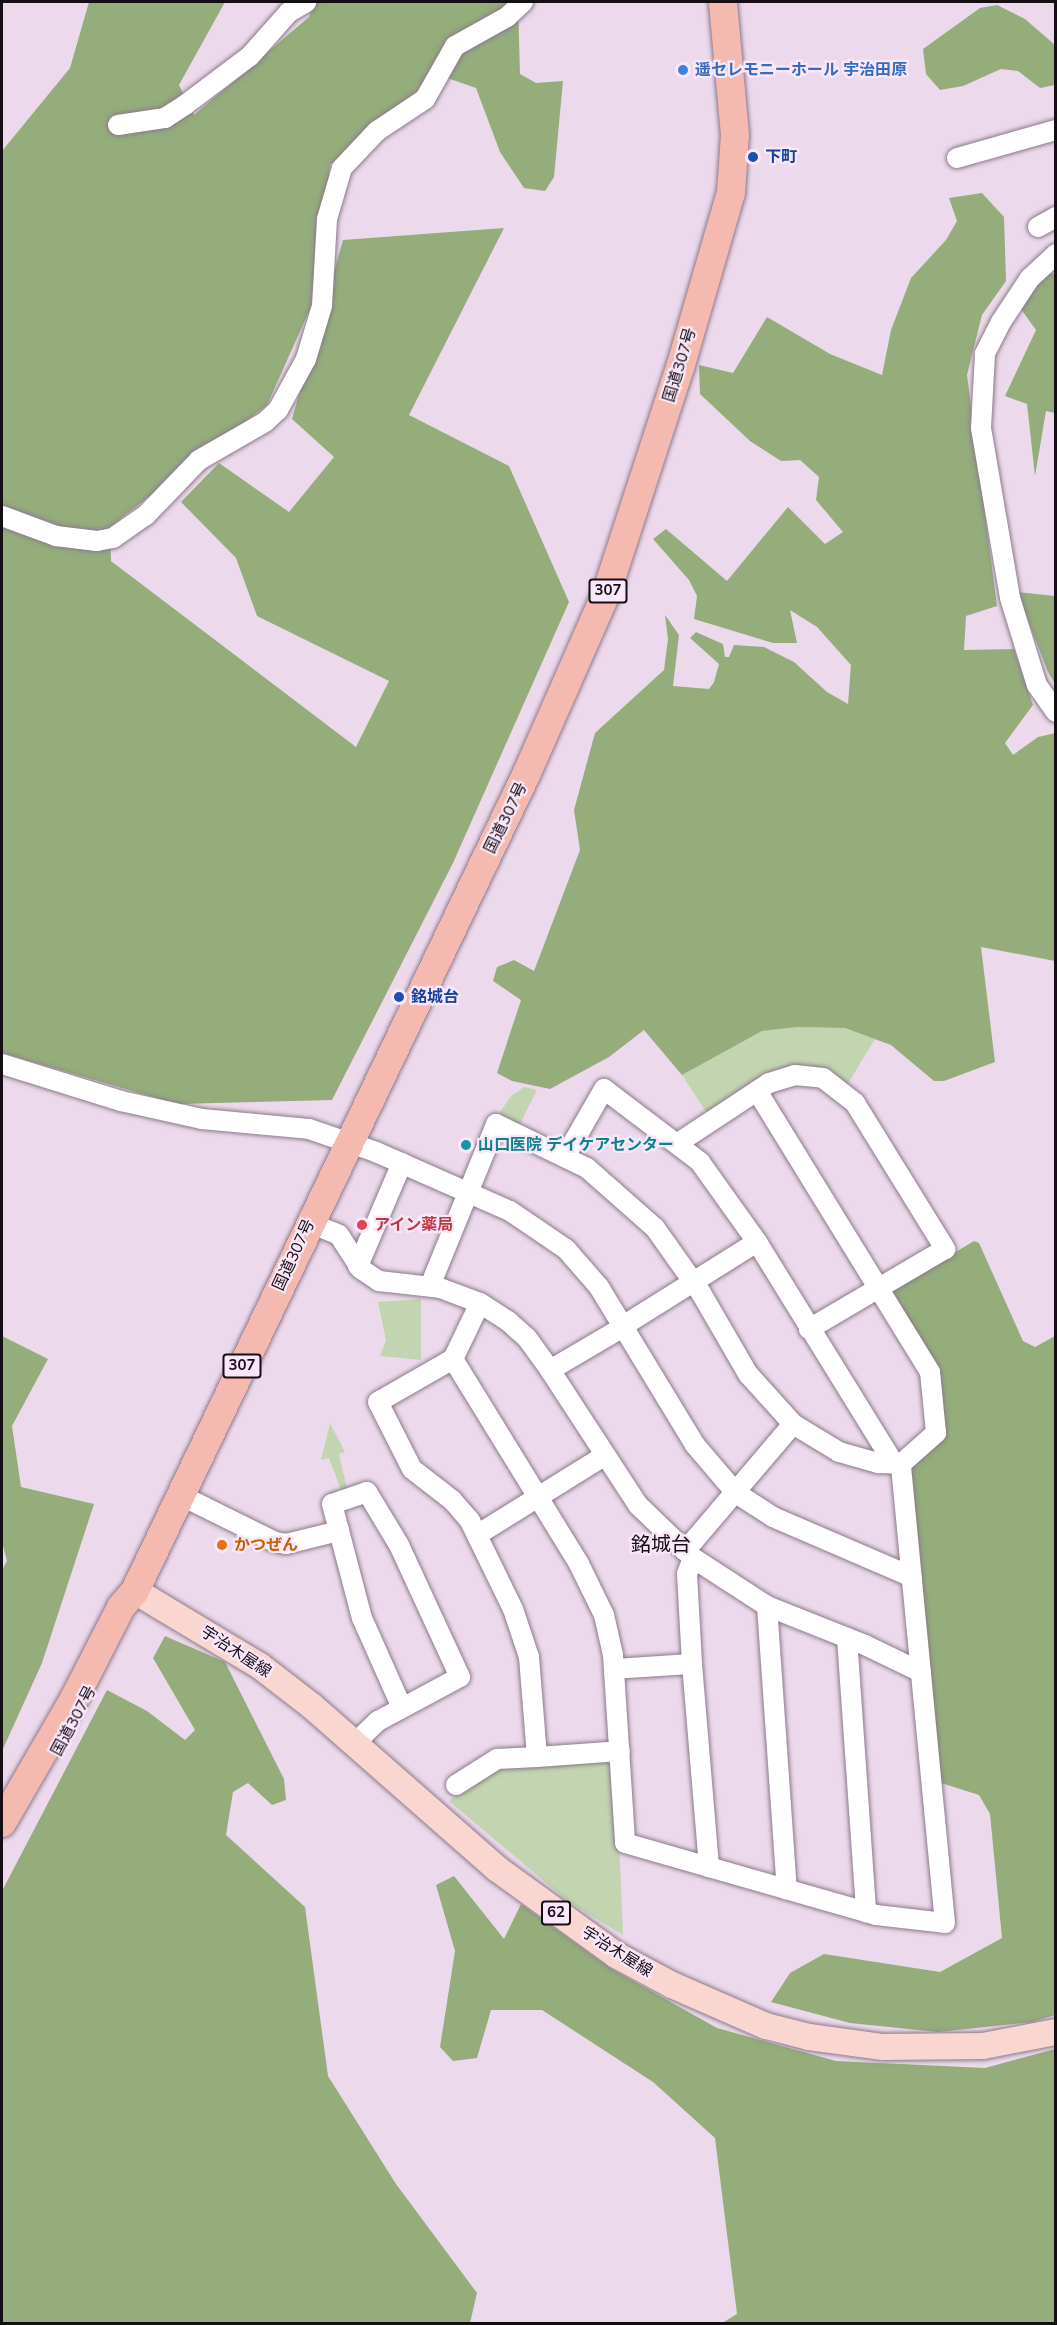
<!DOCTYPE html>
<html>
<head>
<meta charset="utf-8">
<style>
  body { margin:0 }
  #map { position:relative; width:1057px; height:2325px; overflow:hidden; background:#ecdaec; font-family:"Nunito Sans","Noto Sans JP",sans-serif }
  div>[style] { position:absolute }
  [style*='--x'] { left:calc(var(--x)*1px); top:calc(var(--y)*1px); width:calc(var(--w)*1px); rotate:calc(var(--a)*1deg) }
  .green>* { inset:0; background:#c2d5b0 }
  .forest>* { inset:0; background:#94ad7b }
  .roads { filter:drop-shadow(0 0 2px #8b7a8b) drop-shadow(0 0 2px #8b7a8b) }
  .minor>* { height:20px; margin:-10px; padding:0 10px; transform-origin:10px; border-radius:10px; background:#fff }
  .major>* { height:26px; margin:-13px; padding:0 13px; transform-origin:13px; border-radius:13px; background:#f9d6cf }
  .highway>* { height:28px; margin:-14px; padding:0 14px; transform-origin:14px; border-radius:14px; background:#f5baaf }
  .dots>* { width:16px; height:16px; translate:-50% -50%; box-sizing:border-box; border:3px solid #fae7f9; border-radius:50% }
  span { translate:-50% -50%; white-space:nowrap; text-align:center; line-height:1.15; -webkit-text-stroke:4.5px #fae7f9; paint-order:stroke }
  .shield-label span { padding:2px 4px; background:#fae7f9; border:2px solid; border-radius:4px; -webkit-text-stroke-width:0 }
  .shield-label { font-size:15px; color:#150f15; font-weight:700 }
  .shop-label { font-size:16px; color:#366cbe; font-weight:700 }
  .left { translate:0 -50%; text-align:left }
  .transit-label { font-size:16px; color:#164399; font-weight:700 }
  .street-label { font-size:16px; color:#150f15 }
  .culture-label { font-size:16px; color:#0d838f; font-weight:700 }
  .health-label { font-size:16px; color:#be3a42; font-weight:700 }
  .food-label { font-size:16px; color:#c56008; font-weight:700 }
  .quarter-label { font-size:20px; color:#150f15 }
  .frame { position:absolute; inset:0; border:3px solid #150f15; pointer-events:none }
</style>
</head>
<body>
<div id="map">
  <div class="green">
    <div style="clip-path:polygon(798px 1027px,845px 1028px,875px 1039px,847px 1085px,825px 1073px,708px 1115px,682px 1075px,762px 1031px)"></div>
    <div style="clip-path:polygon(524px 1087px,537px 1090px,519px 1126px,497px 1117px,511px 1096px)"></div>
    <div style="clip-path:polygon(421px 1299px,421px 1360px,380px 1356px,386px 1340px,378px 1302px)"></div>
    <div style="clip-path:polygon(330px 1423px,345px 1452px,339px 1454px,349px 1497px,344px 1498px,329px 1458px,321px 1460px)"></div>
    <div style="clip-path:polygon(606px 1758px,616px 1766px,623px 1935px,570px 1903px,449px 1801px,492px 1768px)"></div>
  </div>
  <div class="forest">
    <div style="clip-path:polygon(89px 2px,225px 2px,179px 85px,194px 115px,309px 17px,313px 2px,518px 2px,520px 74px,536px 83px,563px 81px,554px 177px,545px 191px,524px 188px,500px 152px,476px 88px,430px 72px,417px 91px,330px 165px,315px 298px,267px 405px,110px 527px,111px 561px,356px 747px,389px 681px,257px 616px,236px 558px,181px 502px,219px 463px,289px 512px,334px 457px,292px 419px,343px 240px,504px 228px,409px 415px,509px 466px,569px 602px,453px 863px,332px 1100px,177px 1104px,2px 1053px,2px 151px,70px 68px)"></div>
    <div style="clip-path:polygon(997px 5px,1025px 19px,1055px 45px,1055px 85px,1040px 88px,1018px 71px,1001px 69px,963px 86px,940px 90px,926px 74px,923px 49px,980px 8px)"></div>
    <div style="clip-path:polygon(982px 193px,1004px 217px,1006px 281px,982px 315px,967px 375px,997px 606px,966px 616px,964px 650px,1014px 649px,1033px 705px,1005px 743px,1013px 755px,1038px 737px,1056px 733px,1055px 961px,981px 947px,995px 1062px,944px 1081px,934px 1081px,891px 1045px,845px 1028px,798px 1027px,762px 1031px,682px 1075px,644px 1030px,609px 1057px,550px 1089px,512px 1081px,497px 1073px,521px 1000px,493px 981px,497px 967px,514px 960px,534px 971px,580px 850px,574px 810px,595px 733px,664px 670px,668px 639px,665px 615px,679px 635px,673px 686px,709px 689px,714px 682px,719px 664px,690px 638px,696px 632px,723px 644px,725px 657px,729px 657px,734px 645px,764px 647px,794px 662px,827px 692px,848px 704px,851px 665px,817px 627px,790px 610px,797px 643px,773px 643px,694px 619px,697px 596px,689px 580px,653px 539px,666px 529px,727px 581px,788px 507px,825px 544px,843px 532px,816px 500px,819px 477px,800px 460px,781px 461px,750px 441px,700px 394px,699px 365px,733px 373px,767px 317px,830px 354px,882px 375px,891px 330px,911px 278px,946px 240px,957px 221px,949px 198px)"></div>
    <div style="clip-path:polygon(1055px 273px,1055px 413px,1046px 411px,1035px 476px,1027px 404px,1005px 396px,1036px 330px,1018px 305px,1041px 276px)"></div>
    <div style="clip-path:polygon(1017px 592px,1055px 596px,1055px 684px,1048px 672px)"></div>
    <div style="clip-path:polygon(974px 1241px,979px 1243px,1023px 1341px,1035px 1347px,1055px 1336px,1055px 2015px,1032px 2022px,938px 2032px,850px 2023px,771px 2002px,790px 1973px,824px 1954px,940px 1972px,1002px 1938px,990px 1814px,979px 1795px,938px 1782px,910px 1467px,943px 1439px,935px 1369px,891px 1291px)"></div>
    <div style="clip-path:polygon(2px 1336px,48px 1359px,12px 1426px,21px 1487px,94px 1504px,42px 1663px,2px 1751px,2px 1570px,7px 1561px,2px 1542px)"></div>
    <div style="clip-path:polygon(165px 1636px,225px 1662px,284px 1779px,286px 1800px,272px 1805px,248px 1783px,233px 1792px,226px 1835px,305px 1907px,328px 2076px,396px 2184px,477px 2293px,470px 2323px,2px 2323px,2px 1891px,107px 1690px,147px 1711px,185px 1740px,195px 1730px,153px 1658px)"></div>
    <div style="clip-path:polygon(454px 1876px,504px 1939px,521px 1904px,610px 1968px,717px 2028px,836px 2061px,985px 2068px,1055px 2049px,1055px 2323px,722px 2323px,737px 2314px,715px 2138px,653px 2082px,542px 2010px,491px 2010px,477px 2058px,453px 2061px,440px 2047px,455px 1951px,436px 1885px)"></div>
  </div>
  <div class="roads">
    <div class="minor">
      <div style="--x:118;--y:125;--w:48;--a:-8.5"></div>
      <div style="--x:165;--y:118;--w:24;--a:-33"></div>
      <div style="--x:185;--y:105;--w:81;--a:-37"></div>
      <div style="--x:250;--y:56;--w:59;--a:-48.4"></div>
      <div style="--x:289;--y:12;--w:20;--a:-30"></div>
      <div style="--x:957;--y:158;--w:103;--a:-15.8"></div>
      <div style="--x:1038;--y:227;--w:21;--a:-29"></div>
      <div style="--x:1056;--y:254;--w:35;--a:137"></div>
      <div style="--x:1030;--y:278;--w:53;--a:123.4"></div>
      <div style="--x:1001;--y:322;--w:36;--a:117"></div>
      <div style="--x:985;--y:354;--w:74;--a:93.1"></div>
      <div style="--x:981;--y:428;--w:172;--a:80.3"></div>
      <div style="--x:1010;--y:598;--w:91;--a:72.8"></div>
      <div style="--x:1037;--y:685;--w:33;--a:55"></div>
      <div style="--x:2;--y:516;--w:58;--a:20.3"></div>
      <div style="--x:56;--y:536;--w:41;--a:7"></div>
      <div style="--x:97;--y:541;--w:16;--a:-11"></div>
      <div style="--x:113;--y:538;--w:39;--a:-35"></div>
      <div style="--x:145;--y:516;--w:78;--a:-46"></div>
      <div style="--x:199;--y:460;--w:76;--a:-29.9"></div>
      <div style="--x:265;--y:422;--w:18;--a:-43"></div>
      <div style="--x:278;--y:410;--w:58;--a:-61.2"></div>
      <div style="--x:306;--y:359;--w:55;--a:-73.2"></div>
      <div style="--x:322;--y:306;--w:87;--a:-86.7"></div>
      <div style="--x:327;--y:219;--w:53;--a:-73.6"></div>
      <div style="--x:342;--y:168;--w:51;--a:-46.6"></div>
      <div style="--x:377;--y:131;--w:58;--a:-33.7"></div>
      <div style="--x:425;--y:99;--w:61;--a:-60.5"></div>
      <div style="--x:455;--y:46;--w:60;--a:-29.1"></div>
      <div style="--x:507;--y:17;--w:22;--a:-43"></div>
      <div style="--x:2;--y:1064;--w:125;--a:17.3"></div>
      <div style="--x:121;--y:1101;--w:83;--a:12.5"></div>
      <div style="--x:202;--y:1119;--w:107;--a:5.3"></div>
      <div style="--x:309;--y:1129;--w:71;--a:18.9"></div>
      <div style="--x:376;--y:1152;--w:146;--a:23.8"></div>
      <div style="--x:510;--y:1211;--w:68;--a:34.2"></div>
      <div style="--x:566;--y:1249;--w:50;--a:49"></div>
      <div style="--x:599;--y:1287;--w:185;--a:58.7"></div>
      <div style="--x:695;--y:1445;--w:63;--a:49.5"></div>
      <div style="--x:736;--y:1493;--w:44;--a:33"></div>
      <div style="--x:773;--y:1517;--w:151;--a:23.3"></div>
      <div style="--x:678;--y:1143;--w:109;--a:-33.4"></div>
      <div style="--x:769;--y:1083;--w:27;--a:-17"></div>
      <div style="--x:795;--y:1075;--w:28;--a:6"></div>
      <div style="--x:823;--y:1078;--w:41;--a:38"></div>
      <div style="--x:855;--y:1103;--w:172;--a:58.3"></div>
      <div style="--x:945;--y:1249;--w:158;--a:149.5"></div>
      <div style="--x:566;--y:1155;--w:76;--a:-60.1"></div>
      <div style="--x:604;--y:1089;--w:121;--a:37.2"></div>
      <div style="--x:700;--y:1162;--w:98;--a:54.5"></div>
      <div style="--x:757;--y:1242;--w:261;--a:58.3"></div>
      <div style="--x:310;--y:1223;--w:31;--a:22"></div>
      <div style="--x:339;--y:1235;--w:40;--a:57.1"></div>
      <div style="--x:361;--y:1269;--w:22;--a:34"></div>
      <div style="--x:379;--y:1281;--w:61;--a:6.5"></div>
      <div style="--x:440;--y:1288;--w:43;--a:20.6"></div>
      <div style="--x:480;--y:1303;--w:33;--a:33"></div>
      <div style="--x:508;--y:1321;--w:25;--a:42"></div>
      <div style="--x:527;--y:1338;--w:39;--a:54"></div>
      <div style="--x:550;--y:1370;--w:161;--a:56.9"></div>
      <div style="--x:638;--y:1505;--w:76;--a:43.9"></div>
      <div style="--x:693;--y:1558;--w:88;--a:33"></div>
      <div style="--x:767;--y:1606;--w:105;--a:21.7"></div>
      <div style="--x:865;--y:1645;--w:62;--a:25.7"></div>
      <div style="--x:358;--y:1266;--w:112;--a:-66.9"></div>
      <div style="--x:430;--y:1286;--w:175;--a:-67.8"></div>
      <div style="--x:496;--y:1124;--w:101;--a:25.8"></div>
      <div style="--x:587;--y:1168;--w:91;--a:41.4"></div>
      <div style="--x:655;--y:1228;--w:80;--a:54.7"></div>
      <div style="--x:701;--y:1293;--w:94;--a:59.9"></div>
      <div style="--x:748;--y:1374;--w:67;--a:48"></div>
      <div style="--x:793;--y:1424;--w:54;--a:31.3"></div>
      <div style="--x:839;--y:1452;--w:41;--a:15.8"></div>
      <div style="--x:878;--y:1463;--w:23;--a:2"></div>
      <div style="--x:901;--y:1464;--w:47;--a:-41.5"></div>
      <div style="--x:936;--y:1433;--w:61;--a:-95.6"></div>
      <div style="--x:930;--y:1372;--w:330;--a:-121.6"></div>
      <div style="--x:480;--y:1303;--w:62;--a:115.7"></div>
      <div style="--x:453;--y:1359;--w:86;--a:150.2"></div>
      <div style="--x:378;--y:1402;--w:75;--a:63.1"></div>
      <div style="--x:412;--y:1469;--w:51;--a:37.8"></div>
      <div style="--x:452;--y:1500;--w:28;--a:49"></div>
      <div style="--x:470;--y:1521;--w:98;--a:64"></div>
      <div style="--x:513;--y:1609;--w:51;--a:71.6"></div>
      <div style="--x:529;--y:1657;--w:100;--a:85.4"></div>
      <div style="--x:537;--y:1757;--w:83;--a:-4.1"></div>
      <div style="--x:623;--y:1326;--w:158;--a:-32.1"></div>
      <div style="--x:453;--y:1359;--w:241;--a:58.4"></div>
      <div style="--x:579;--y:1564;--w:57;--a:63.9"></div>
      <div style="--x:604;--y:1615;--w:41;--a:77.3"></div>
      <div style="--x:613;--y:1655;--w:188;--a:86.3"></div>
      <div style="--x:625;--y:1843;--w:261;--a:16"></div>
      <div style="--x:876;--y:1915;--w:69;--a:6.6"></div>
      <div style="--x:945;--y:1923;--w:461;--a:-95.5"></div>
      <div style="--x:550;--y:1370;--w:85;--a:-30.5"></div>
      <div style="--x:180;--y:1495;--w:106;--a:26.3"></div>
      <div style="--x:275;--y:1542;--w:11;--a:10"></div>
      <div style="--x:286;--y:1544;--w:55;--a:-13.8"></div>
      <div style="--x:477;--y:1535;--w:150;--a:-31.9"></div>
      <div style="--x:685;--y:1551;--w:167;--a:-49.6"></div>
      <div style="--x:693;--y:1558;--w:17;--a:111"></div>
      <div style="--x:687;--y:1574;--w:90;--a:86.8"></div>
      <div style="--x:692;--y:1664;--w:204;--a:85.2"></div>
      <div style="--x:767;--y:1606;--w:284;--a:86"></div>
      <div style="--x:847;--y:1638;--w:275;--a:86"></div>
      <div style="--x:614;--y:1669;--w:78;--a:-3.7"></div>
      <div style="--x:354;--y:1744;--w:33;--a:-44"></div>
      <div style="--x:378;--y:1721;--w:93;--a:-28.2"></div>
      <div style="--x:460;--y:1677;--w:145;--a:-114.8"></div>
      <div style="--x:399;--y:1545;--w:62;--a:-121.1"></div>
      <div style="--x:367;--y:1492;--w:37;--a:161"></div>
      <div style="--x:332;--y:1504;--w:118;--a:75.3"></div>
      <div style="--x:362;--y:1618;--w:98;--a:66"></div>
      <div style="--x:456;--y:1785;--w:49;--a:-32.4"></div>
      <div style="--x:497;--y:1759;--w:40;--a:-2.9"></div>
    </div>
    <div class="major">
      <div style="--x:135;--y:1591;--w:146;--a:31"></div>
      <div style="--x:260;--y:1666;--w:67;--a:37.7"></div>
      <div style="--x:313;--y:1707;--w:244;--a:41.3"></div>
      <div style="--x:496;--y:1868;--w:148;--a:35.9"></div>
      <div style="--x:616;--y:1955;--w:64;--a:28.2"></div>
      <div style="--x:672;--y:1985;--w:103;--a:23.6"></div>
      <div style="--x:766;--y:2026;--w:44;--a:14.3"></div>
      <div style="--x:809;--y:2037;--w:75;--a:7.7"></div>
      <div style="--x:883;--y:2047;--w:100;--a:-0.6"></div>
      <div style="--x:983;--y:2046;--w:74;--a:-10.9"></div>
    </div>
    <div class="highway">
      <div style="--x:2;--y:1823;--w:143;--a:-59.9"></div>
      <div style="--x:74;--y:1699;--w:103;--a:-62.9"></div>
      <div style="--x:121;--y:1607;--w:21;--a:-49"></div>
      <div style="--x:135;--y:1591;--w:905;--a:-64.4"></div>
      <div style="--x:526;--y:775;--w:198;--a:-66.2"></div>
      <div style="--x:606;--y:594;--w:238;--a:-71.9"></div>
      <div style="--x:680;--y:368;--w:182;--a:-73.8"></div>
      <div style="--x:731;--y:193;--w:58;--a:-86.1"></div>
      <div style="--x:735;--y:135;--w:134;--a:-95.2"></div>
    </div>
  </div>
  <div class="dots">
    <div style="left:683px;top:70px;background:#3f7fe0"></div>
    <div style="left:753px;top:157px;background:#1a4fb4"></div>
    <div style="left:399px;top:997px;background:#1a4fb4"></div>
    <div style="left:466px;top:1145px;background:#0f9aa8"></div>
    <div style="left:362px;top:1225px;background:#e0444e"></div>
    <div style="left:222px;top:1545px;background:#e8710a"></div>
  </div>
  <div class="shield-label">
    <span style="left:608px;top:591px">307</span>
    <span style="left:242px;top:1366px">307</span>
    <span style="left:556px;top:1913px">62</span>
  </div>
  <div class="shop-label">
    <span class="left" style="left:695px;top:70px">遥セレモニーホール 宇治田原</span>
  </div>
  <div class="transit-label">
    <span class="left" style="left:765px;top:157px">下町</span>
    <span class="left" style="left:411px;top:997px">銘城台</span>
  </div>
  <div class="street-label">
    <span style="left:680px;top:365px;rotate:-73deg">国道307号</span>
    <span style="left:506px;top:818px;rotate:-64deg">国道307号</span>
    <span style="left:294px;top:1255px;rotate:-65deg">国道307号</span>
    <span style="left:236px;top:1652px;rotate:33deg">宇治木屋線</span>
    <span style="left:74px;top:1721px;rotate:-62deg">国道307号</span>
    <span style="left:617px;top:1952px;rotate:32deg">宇治木屋線</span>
  </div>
  <div class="culture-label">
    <span class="left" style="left:478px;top:1145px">山口医院 デイケアセンター</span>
  </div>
  <div class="health-label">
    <span class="left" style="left:374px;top:1225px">アイン薬局</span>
  </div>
  <div class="food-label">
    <span class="left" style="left:234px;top:1545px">かつぜん</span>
  </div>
  <div class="quarter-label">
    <span style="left:661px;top:1544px">銘城台</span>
  </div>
  <div class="frame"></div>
</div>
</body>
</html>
